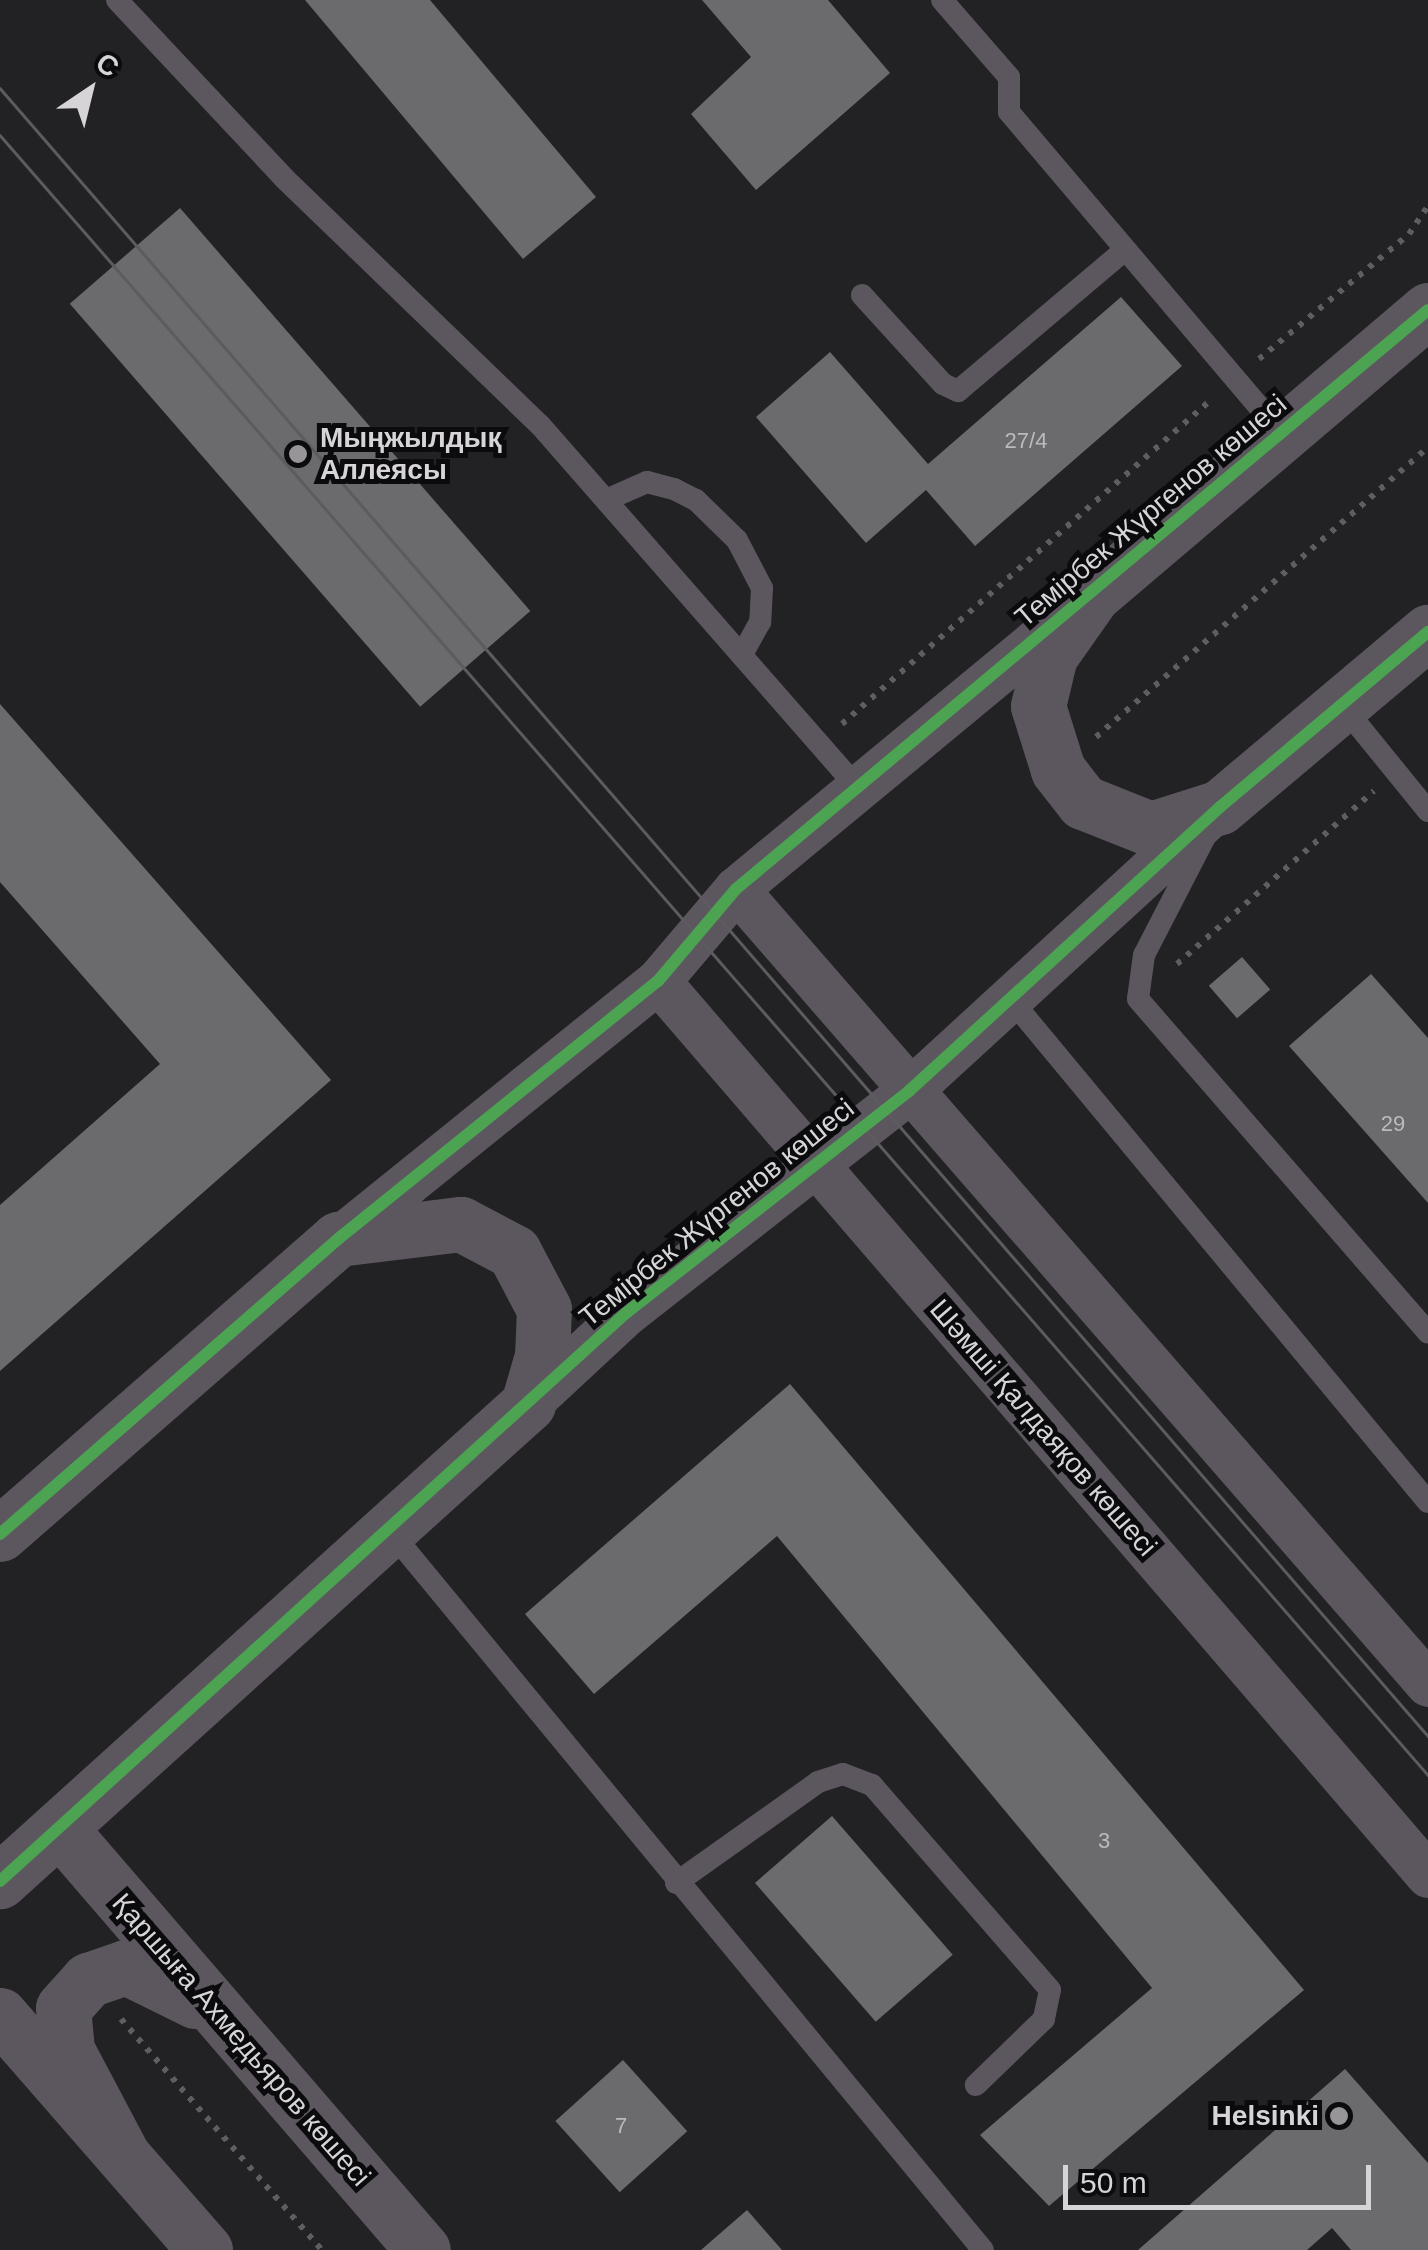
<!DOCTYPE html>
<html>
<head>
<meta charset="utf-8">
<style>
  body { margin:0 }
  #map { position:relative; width:1428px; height:2250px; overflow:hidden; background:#222123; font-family:Helvetica,sans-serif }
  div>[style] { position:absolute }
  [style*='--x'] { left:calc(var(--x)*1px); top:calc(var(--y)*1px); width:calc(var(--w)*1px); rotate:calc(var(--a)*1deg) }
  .building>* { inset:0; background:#6b6a6c; transform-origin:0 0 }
  .path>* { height:6px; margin-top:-3px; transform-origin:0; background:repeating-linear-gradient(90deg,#5f5c62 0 5px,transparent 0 13px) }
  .service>* { height:22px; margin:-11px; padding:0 11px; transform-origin:11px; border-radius:11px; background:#5c575f }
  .minor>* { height:45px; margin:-22.5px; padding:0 22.5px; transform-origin:22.5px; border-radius:22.5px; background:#5c575f }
  .tertiary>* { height:55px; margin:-27.5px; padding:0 27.5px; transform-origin:27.5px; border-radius:27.5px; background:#5c575f }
  .tram>* { height:2.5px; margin:-1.25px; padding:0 1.25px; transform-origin:1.25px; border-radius:1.25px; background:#5e5b60 }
  .cycleway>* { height:12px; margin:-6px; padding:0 6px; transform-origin:6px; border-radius:6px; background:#4ca352 }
  .dots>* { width:28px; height:28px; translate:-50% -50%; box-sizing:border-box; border:5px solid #0b0a0c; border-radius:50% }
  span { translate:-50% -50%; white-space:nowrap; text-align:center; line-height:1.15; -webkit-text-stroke:10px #0b0a0c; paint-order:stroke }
  .number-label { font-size:22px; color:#bbbabc }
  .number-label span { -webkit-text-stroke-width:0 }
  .poi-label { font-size:28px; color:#d6d4d7; font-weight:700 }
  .left { translate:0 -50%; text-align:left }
  .right { translate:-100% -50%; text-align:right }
  .street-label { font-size:28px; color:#d6d4d7 }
  .north { position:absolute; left:40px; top:40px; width:100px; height:100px; -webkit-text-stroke:8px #0b0a0c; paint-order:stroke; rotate:35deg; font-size:28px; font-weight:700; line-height:40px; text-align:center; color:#d6d4d7 }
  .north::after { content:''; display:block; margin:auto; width:35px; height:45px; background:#d6d4d7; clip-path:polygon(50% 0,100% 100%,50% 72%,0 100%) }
  .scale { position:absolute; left:1063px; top:2165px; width:308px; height:45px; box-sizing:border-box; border:5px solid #d6d4d7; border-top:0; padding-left:12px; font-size:30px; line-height:35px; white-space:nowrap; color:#d6d4d7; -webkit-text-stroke:8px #0b0a0c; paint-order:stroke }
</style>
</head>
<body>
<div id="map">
  <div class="building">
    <div style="clip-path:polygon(305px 0,430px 0,596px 197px,523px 259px)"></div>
    <div style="clip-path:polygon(702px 0,828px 0,890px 73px,756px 190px,691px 114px,751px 57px)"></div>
    <div style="left:180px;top:208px;width:534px;height:146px;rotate:49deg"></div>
    <div style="clip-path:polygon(1121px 297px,1182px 366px,975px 546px,926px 490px,866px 543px,756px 417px,830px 352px,928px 464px)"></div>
    <div style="clip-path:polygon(0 704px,331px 1080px,0 1371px,0 1205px,160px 1064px,0 882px)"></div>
    <div style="left:1242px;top:957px;width:43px;height:44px;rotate:49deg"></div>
    <div style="clip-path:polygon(1371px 974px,1428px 1038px,1428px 1203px,1289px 1046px)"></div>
    <div style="clip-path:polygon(790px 1384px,1304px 1990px,1049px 2206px,980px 2135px,1152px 1988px,777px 1536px,594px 1694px,525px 1614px)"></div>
    <div style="left:832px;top:1816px;width:184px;height:102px;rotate:49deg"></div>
    <div style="left:623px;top:2060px;width:96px;height:91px;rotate:48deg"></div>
    <div style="clip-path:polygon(1345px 2069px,1428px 2163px,1428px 2250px,1351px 2250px,1332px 2228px,1307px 2250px,1138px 2250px)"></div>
    <div style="clip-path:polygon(747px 2210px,782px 2250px,701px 2250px)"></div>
  </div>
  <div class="path">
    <div style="--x:1259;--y:359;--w:195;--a:-39.8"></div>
    <div style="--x:1409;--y:234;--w:34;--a:-56"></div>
    <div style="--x:842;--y:724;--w:492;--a:-41.3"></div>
    <div style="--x:1096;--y:737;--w:441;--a:-41.1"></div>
    <div style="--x:1177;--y:964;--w:262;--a:-41.3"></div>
    <div style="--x:121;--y:2019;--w:306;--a:49"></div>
  </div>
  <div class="service">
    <div style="--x:117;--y:0;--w:245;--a:46.8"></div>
    <div style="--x:285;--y:179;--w:354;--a:44"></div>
    <div style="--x:540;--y:425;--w:483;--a:48.8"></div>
    <div style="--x:942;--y:0;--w:102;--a:49"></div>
    <div style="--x:1009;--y:77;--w:35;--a:90"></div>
    <div style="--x:1009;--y:112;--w:422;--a:49.7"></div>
    <div style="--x:862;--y:295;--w:120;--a:47.7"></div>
    <div style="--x:943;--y:384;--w:17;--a:25"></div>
    <div style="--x:958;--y:391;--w:219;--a:-40.2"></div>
    <div style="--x:606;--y:500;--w:45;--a:-23.7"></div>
    <div style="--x:647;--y:482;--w:28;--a:15"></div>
    <div style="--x:674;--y:489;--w:25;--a:27"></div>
    <div style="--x:696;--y:500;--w:57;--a:44.3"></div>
    <div style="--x:737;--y:540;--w:54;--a:62.5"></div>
    <div style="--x:762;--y:588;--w:34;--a:93"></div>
    <div style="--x:760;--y:622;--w:38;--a:119"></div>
    <div style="--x:1341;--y:704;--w:138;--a:50.9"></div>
    <div style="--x:1207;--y:833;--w:137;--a:117.3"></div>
    <div style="--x:1144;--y:955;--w:44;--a:97.8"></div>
    <div style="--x:1138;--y:999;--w:442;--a:49"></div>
    <div style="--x:1012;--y:1001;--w:651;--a:50.3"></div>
    <div style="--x:390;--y:1531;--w:932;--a:50.49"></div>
    <div style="--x:676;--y:1883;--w:174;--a:-35.4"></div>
    <div style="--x:818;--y:1782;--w:26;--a:-18"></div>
    <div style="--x:843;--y:1774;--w:31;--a:21"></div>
    <div style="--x:872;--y:1785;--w:271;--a:49"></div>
    <div style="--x:1050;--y:1990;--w:30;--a:102"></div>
    <div style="--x:1044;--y:2019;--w:95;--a:135.9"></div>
  </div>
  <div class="minor">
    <div style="--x:736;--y:889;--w:1054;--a:48.96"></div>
    <div style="--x:658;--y:981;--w:1180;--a:49.26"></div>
    <div style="--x:338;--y:1239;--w:411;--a:-38.9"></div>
    <div style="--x:658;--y:981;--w:121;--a:-49.7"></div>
    <div style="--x:736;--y:889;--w:432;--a:-39.6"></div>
    <div style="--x:528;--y:1404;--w:134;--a:-42.9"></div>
    <div style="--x:626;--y:1313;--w:360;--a:-38.1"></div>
    <div style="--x:909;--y:1091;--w:419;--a:-42.5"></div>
  </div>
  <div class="tertiary">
    <div style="--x:1428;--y:310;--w:440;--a:139.6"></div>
    <div style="--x:1093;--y:595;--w:75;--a:125.2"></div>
    <div style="--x:1050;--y:656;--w:51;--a:103.5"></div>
    <div style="--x:1038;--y:706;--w:67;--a:72.6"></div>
    <div style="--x:1058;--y:770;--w:41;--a:52"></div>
    <div style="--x:1083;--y:802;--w:73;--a:21.7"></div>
    <div style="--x:1151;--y:829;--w:72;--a:-17.7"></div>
    <div style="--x:1220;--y:807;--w:272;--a:-40.1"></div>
    <div style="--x:0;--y:1534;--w:449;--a:-41.1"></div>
    <div style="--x:338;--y:1239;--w:124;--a:-7"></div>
    <div style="--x:461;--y:1224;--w:60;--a:27.8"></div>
    <div style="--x:514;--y:1252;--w:64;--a:62.2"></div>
    <div style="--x:544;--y:1309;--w:47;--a:92.4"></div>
    <div style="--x:542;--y:1356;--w:50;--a:106.3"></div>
    <div style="--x:528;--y:1404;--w:712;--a:137.91"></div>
    <div style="--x:61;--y:1830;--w:554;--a:49.24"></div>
    <div style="--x:0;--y:2015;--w:312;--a:48.9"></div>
    <div style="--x:121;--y:2152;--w:115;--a:-117.9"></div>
    <div style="--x:67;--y:2050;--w:42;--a:-95.4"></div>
    <div style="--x:63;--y:2008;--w:38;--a:-48"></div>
    <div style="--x:88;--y:1980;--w:40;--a:-18.9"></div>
    <div style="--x:126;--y:1967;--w:77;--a:26.2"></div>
  </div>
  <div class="tram">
    <div style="--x:0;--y:88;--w:2181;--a:49.09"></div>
    <div style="--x:0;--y:135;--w:2175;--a:48.95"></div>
  </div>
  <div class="cycleway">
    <div style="--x:0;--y:1534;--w:449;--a:-41.1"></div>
    <div style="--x:338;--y:1239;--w:411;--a:-38.9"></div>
    <div style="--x:658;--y:981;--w:121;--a:-49.7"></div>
    <div style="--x:736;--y:889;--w:902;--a:-39.92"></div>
    <div style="--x:0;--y:1881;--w:845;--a:-42.22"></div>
    <div style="--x:626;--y:1313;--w:360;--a:-38.1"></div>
    <div style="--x:909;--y:1091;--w:421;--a:-42.4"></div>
    <div style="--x:1220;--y:807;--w:272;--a:-40.1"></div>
  </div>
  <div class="dots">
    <div style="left:298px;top:454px;background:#979598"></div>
    <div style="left:1339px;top:2116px;background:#979598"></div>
  </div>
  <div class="number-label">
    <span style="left:1026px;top:441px">27/4</span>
    <span style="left:1393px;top:1124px">29</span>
    <span style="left:1104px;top:1841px">3</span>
    <span style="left:621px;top:2126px">7</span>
  </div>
  <div class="poi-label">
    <span class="left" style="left:320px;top:454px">Мыңжылдық<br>Аллеясы</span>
    <span class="right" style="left:1319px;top:2116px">Helsinki</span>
  </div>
  <div class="street-label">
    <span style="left:1151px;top:511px;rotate:-40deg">Темірбек Жүргенов көшесі</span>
    <span style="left:717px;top:1213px;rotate:-39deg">Темірбек Жүргенов көшесі</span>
    <span style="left:1043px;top:1428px;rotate:49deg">Шәмші Қалдаяқов көшесі</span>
    <span style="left:241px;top:2040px;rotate:49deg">Қаршыға Ахмедьяров көшесі</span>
  </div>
  <div class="north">С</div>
  <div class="scale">50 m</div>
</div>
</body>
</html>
